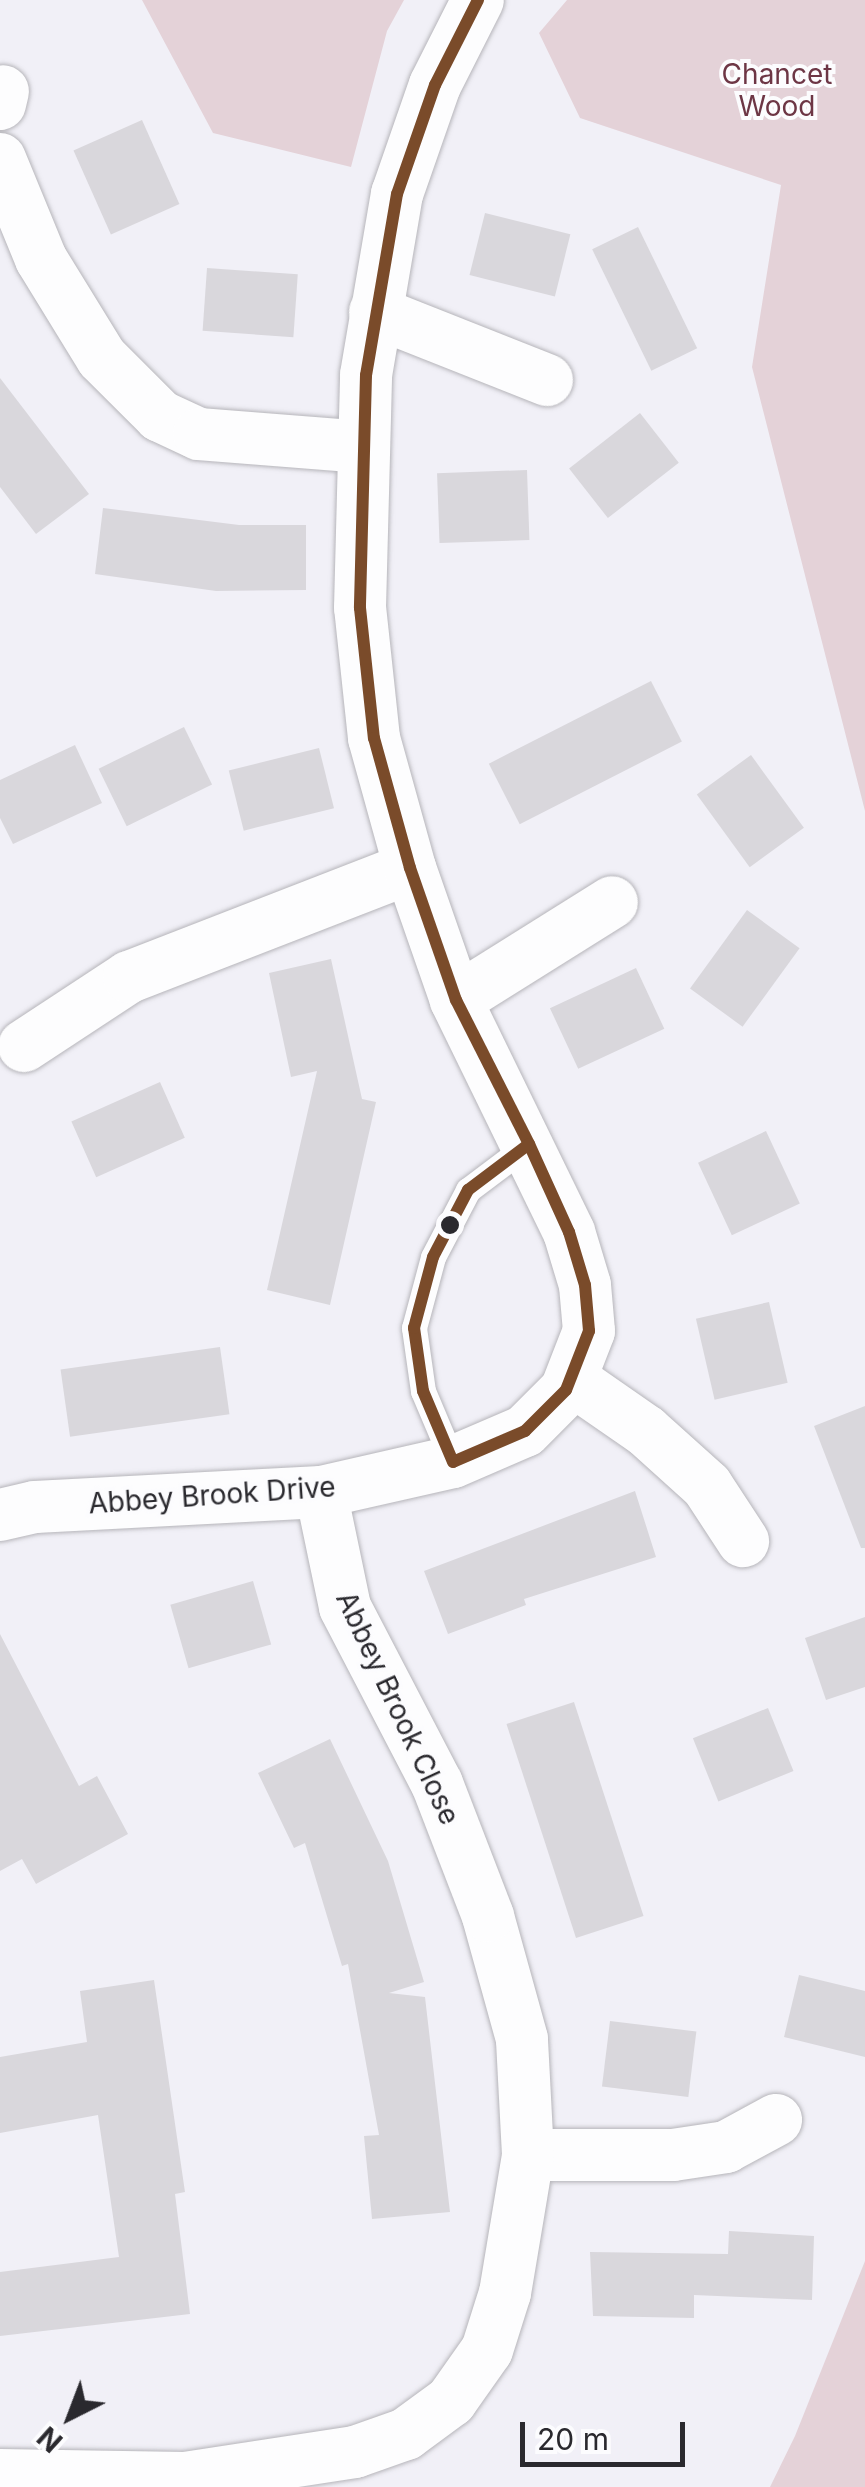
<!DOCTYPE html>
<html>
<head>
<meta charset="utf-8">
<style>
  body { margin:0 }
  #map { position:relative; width:865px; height:2487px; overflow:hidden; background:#f1f0f7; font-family:Inter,sans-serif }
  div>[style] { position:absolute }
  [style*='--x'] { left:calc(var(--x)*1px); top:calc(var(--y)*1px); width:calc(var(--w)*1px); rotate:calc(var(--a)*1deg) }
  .green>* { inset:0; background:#e4d2d8 }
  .building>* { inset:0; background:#d9d7dc; transform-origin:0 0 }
  .roads { filter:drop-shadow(0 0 2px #b6b5ba) drop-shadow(0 0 2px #b6b5ba) }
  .lane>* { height:25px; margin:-12.5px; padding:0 12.5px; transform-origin:12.5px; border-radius:12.5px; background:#fdfdfe }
  .street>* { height:52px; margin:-26px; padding:0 26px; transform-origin:26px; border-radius:26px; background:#fdfdfe }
  .bus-1>* { height:12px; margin:-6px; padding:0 6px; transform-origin:6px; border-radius:6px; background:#7a4b2a }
  .dots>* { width:28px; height:28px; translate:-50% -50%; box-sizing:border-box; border:5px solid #fcfcfe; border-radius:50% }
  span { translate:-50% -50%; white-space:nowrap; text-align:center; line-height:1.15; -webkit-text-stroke:8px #fcfcfe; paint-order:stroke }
  .park-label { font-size:28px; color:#6d3645 }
  .street-label { font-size:28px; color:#2a292e }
  .north { position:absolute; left:20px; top:2367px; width:100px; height:100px; -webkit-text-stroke:8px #fcfcfe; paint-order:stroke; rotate:222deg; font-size:28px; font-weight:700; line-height:40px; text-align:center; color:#2a292e }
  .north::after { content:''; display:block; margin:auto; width:35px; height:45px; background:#2a292e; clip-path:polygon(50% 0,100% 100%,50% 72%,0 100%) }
  .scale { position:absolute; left:520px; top:2422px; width:165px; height:45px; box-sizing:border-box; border:5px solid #2a292e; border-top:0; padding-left:12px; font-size:30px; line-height:35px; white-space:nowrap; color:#2a292e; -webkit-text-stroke:8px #fcfcfe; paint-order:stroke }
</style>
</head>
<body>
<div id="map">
  <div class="green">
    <div style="clip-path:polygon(142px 0,404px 0,387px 31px,351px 167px,213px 133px)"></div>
    <div style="clip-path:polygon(567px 0,865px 0,865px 811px,752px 367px,781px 185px,580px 118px,539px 33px)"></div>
    <div style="clip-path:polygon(865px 2261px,865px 2487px,770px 2487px,795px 2436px)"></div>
  </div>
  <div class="building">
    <div style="left:142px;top:120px;width:92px;height:75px;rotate:66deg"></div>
    <div style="left:485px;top:213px;width:88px;height:64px;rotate:14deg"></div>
    <div style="left:638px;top:227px;width:135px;height:51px;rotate:64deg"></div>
    <div style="left:207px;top:268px;width:91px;height:63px;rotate:4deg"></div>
    <div style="clip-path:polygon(0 378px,89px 494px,36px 534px,0 487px)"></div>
    <div style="left:640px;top:413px;width:63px;height:90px;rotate:52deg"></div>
    <div style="left:527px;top:470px;width:70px;height:90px;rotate:88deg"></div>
    <div style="clip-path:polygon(103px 508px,239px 525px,306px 525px,306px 590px,216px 591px,95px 574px)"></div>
    <div style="left:651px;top:681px;width:68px;height:182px;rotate:63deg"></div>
    <div style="left:184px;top:727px;width:64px;height:95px;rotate:64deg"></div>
    <div style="clip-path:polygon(75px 745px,102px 803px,13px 844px,0 818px,0 780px)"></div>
    <div style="left:319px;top:748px;width:62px;height:93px;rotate:76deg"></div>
    <div style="left:751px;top:755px;width:90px;height:67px;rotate:54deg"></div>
    <div style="left:747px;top:910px;width:65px;height:97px;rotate:36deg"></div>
    <div style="clip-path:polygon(331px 959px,362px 1099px,376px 1102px,330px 1305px,267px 1290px,317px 1071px,291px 1077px,269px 973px)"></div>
    <div style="left:636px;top:968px;width:67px;height:95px;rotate:65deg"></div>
    <div style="left:160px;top:1082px;width:61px;height:97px;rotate:66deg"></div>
    <div style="left:766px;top:1131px;width:80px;height:75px;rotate:65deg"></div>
    <div style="left:769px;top:1302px;width:83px;height:75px;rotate:77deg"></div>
    <div style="left:220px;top:1347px;width:68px;height:161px;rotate:82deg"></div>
    <div style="clip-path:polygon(865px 1406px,865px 1548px,861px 1548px,814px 1426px)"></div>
    <div style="clip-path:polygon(635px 1491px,656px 1557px,524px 1599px,526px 1605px,448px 1634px,424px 1571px)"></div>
    <div style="left:253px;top:1581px;width:66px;height:86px;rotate:74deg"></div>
    <div style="clip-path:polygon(865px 1617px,865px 1687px,826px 1700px,805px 1638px)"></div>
    <div style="clip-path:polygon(0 1634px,79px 1786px,97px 1776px,128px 1834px,36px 1884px,22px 1859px,0 1871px)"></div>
    <div style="left:574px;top:1702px;width:225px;height:71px;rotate:72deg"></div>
    <div style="left:768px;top:1708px;width:68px;height:81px;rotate:68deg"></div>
    <div style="clip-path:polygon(330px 1739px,388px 1861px,424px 1982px,389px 1993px,425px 1997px,450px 2212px,372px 2219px,364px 2136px,379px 2135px,348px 1964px,342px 1966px,305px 1843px,294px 1848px,258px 1773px)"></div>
    <div style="clip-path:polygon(799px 1975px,865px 1991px,865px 2057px,784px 2037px)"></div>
    <div style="clip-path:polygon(154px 1980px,185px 2192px,175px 2194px,190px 2314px,0 2336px,0 2272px,119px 2257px,98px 2115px,0 2133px,0 2057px,87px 2042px,80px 1991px)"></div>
    <div style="left:610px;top:2021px;width:87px;height:66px;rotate:7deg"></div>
    <div style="clip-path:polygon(729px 2231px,814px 2236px,812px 2300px,694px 2295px,694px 2318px,593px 2316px,590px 2252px,728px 2254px)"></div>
  </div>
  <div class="roads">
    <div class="lane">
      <div style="--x:453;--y:1462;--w:77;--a:-112.9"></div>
      <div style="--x:423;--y:1391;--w:64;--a:-98.1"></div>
      <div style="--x:414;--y:1328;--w:73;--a:-75"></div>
      <div style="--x:433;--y:1257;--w:76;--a:-62.4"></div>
      <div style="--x:468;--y:1190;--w:76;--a:-37"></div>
    </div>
    <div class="street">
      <div style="--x:0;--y:104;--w:13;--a:-77"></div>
      <div style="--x:0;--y:159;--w:108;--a:67.7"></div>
      <div style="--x:41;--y:259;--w:116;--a:58.4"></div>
      <div style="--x:102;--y:358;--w:82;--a:45"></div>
      <div style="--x:160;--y:416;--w:43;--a:24.8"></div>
      <div style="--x:199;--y:434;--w:165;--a:4.5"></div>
      <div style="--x:375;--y:312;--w:185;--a:21.6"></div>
      <div style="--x:456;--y:1000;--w:184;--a:-32.1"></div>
      <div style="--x:24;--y:1046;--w:126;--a:-33.3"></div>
      <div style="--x:129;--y:977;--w:301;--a:-21.2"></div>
      <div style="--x:571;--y:1379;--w:91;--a:34.7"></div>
      <div style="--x:646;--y:1431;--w:82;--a:42"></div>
      <div style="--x:707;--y:1486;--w:66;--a:56.8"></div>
      <div style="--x:0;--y:1515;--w:36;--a:-13"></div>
      <div style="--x:35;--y:1507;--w:286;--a:-3"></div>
      <div style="--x:321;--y:1492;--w:135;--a:-12.8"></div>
      <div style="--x:453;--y:1462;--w:78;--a:-23.3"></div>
      <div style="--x:525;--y:1431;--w:58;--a:-45"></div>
      <div style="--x:566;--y:1390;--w:63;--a:-68.7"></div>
      <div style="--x:589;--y:1331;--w:46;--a:-95"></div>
      <div style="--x:585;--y:1285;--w:55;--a:-106.8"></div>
      <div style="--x:569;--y:1232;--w:258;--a:-116"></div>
      <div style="--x:456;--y:1000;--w:140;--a:-109.2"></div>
      <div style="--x:410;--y:868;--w:135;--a:-105.5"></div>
      <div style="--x:374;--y:738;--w:131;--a:-96.1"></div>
      <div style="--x:360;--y:608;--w:233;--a:-88.5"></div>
      <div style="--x:366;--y:375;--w:184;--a:-80.3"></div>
      <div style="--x:397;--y:194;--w:115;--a:-70.8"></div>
      <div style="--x:435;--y:85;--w:95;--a:-63.2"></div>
      <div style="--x:528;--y:2155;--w:145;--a:0"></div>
      <div style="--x:673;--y:2155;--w:54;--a:-8.6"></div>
      <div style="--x:726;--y:2147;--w:57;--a:-28.4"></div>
      <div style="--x:0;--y:2475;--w:185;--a:0.9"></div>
      <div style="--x:185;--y:2478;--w:172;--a:-8.7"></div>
      <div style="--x:355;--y:2452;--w:54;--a:-19.4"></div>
      <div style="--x:406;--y:2434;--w:56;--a:-36.3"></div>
      <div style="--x:451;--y:2401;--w:62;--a:-54.8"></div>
      <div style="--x:487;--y:2350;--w:60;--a:-72.5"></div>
      <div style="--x:505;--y:2293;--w:140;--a:-80.5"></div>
      <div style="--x:528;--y:2155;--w:116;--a:-93"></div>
      <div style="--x:522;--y:2039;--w:128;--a:-105.5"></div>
      <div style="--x:488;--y:1916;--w:142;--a:-111.1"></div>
      <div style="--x:437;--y:1784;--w:199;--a:-117.5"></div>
      <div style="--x:345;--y:1607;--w:117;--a:-101.8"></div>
    </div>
  </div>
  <div class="bus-1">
    <div style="--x:478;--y:0;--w:95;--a:116.8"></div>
    <div style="--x:435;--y:85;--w:115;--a:109.2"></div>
    <div style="--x:397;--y:194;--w:184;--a:99.7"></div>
    <div style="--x:366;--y:375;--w:233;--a:91.5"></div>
    <div style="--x:360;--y:608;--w:131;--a:83.9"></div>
    <div style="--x:374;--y:738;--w:135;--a:74.5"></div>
    <div style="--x:410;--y:868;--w:140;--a:70.8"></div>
    <div style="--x:456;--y:1000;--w:161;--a:63.1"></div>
    <div style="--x:529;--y:1144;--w:97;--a:65.6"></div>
    <div style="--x:569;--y:1232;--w:55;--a:73.2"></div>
    <div style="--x:585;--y:1285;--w:46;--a:85"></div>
    <div style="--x:589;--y:1331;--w:63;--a:111.3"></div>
    <div style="--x:566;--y:1390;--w:58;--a:135"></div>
    <div style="--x:525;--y:1431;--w:78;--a:156.7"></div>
    <div style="--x:453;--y:1462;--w:77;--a:-112.9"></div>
    <div style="--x:423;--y:1391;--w:64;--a:-98.1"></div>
    <div style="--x:414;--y:1328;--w:73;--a:-75"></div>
    <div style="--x:433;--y:1257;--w:76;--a:-62.4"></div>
    <div style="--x:468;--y:1190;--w:76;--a:-37"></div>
  </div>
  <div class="dots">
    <div style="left:450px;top:1225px;background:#2a292e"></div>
  </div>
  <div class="park-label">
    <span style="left:777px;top:90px">Chancet<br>Wood</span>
  </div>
  <div class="street-label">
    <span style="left:212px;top:1495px;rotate:-4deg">Abbey Brook Drive</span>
    <span style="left:398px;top:1708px;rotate:65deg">Abbey Brook Close</span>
  </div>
  <div class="north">N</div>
  <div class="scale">20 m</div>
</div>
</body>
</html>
